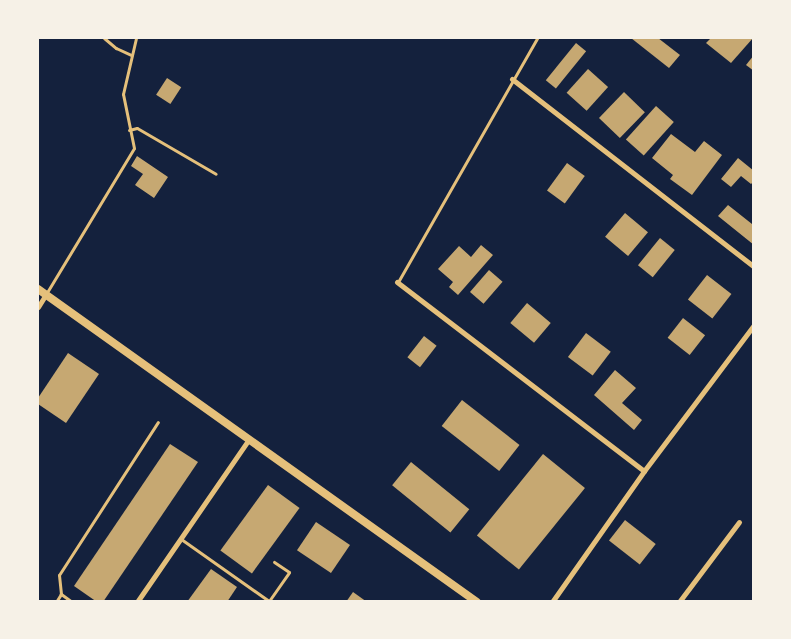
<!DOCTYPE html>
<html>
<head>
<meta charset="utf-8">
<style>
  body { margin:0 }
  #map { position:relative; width:791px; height:639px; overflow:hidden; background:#14213d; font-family:"Alegreya Sans",sans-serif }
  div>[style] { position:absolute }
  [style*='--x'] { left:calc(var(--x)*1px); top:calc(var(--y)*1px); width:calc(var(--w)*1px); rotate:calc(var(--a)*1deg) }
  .building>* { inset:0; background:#c6a872; transform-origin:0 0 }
  .service>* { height:3px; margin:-1.5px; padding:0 1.5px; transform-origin:1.5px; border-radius:1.5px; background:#e5c07b }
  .minor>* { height:5px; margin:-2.5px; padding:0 2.5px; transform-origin:2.5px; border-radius:2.5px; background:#e5c07b }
  .tertiary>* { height:8px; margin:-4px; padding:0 4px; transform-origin:4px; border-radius:4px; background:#e5c07b }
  span { translate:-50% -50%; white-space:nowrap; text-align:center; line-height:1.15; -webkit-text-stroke:5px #f6f1e7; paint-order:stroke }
  .frame { position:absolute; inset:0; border:39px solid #f6f1e7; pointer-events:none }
</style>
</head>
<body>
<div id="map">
  <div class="building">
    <div style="clip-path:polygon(631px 38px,658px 38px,680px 55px,669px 68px)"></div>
    <div style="clip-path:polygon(711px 38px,753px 38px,731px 63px,706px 43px)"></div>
    <div style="left:576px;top:43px;width:13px;height:48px;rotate:39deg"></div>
    <div style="clip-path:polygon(754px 55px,754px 71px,746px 65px)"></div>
    <div style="left:588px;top:69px;width:27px;height:32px;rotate:42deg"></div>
    <div style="left:167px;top:78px;width:17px;height:20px;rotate:33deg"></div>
    <div style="left:624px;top:92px;width:29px;height:36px;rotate:44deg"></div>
    <div style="left:656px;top:106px;width:24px;height:45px;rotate:42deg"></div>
    <div style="clip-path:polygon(671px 134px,695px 152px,704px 141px,722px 155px,692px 195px,670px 179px,673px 175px,652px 158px)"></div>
    <div style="clip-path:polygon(137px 156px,168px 177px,154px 198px,135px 185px,143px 174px,131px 166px)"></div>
    <div style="clip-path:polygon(738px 158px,754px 171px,754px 181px,751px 184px,741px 176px,731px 187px,721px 179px)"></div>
    <div style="left:567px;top:163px;width:22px;height:34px;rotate:36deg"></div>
    <div style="clip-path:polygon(728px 205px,752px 224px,754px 222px,754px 245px,718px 216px)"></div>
    <div style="left:625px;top:213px;width:30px;height:31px;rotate:40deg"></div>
    <div style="left:660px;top:238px;width:19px;height:35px;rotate:39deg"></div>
    <div style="clip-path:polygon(481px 245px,493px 255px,458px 295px,449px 287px,453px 282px,438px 269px,459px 246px,471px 257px)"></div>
    <div style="left:489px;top:270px;width:18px;height:29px;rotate:41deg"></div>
    <div style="left:707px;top:275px;width:31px;height:31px;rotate:38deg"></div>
    <div style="left:527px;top:303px;width:31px;height:26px;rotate:40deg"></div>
    <div style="left:683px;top:318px;width:28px;height:25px;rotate:38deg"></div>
    <div style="left:586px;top:333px;width:31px;height:30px;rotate:37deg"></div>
    <div style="left:424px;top:336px;width:16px;height:27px;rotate:38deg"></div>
    <div style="clip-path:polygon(68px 353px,99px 374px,66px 423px,38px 404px,38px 398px)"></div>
    <div style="clip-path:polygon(615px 370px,636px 388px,622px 403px,642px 420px,634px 430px,594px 395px)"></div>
    <div style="left:462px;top:400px;width:73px;height:33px;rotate:38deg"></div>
    <div style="clip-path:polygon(170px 444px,198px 462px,103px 602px,97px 602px,74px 586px)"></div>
    <div style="left:543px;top:454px;width:54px;height:105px;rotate:39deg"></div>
    <div style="left:411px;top:462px;width:75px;height:30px;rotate:39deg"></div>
    <div style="left:268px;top:485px;width:39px;height:81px;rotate:36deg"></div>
    <div style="left:625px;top:520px;width:39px;height:26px;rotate:38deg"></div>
    <div style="left:316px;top:522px;width:41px;height:34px;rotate:34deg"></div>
    <div style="clip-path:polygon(211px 569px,237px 587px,227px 602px,187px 602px)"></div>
    <div style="clip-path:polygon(353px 592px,367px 602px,346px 602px)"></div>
  </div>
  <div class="service">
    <div style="--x:104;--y:38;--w:16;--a:40"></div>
    <div style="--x:116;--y:48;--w:17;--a:25"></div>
    <div style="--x:129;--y:130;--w:8;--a:-14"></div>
    <div style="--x:137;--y:128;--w:91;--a:30.2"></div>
    <div style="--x:398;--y:282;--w:281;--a:-60.3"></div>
    <div style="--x:46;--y:294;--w:170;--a:-58.9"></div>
    <div style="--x:134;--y:148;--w:55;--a:-101.5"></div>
    <div style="--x:123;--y:94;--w:57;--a:-76.9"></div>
    <div style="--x:181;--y:539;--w:108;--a:35.2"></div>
    <div style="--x:269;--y:601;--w:35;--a:-55"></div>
    <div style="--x:289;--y:572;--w:18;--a:-146"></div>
    <div style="--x:56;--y:602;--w:9;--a:-58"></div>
    <div style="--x:72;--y:602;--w:14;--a:-144"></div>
    <div style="--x:61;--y:594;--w:19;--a:-96"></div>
    <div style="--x:59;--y:575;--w:182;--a:-57.1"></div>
  </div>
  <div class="minor">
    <div style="--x:512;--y:79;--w:306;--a:37.8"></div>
    <div style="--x:397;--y:282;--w:311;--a:37.4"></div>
    <div style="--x:38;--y:307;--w:15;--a:-58"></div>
    <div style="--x:137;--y:602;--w:198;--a:-55.5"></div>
    <div style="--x:552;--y:602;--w:160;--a:-54.9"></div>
    <div style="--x:644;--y:471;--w:183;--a:-53"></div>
    <div style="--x:679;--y:602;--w:100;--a:-53.1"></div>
  </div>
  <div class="tertiary">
    <div style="--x:38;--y:289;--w:539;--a:35.49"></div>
  </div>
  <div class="frame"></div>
</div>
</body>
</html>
